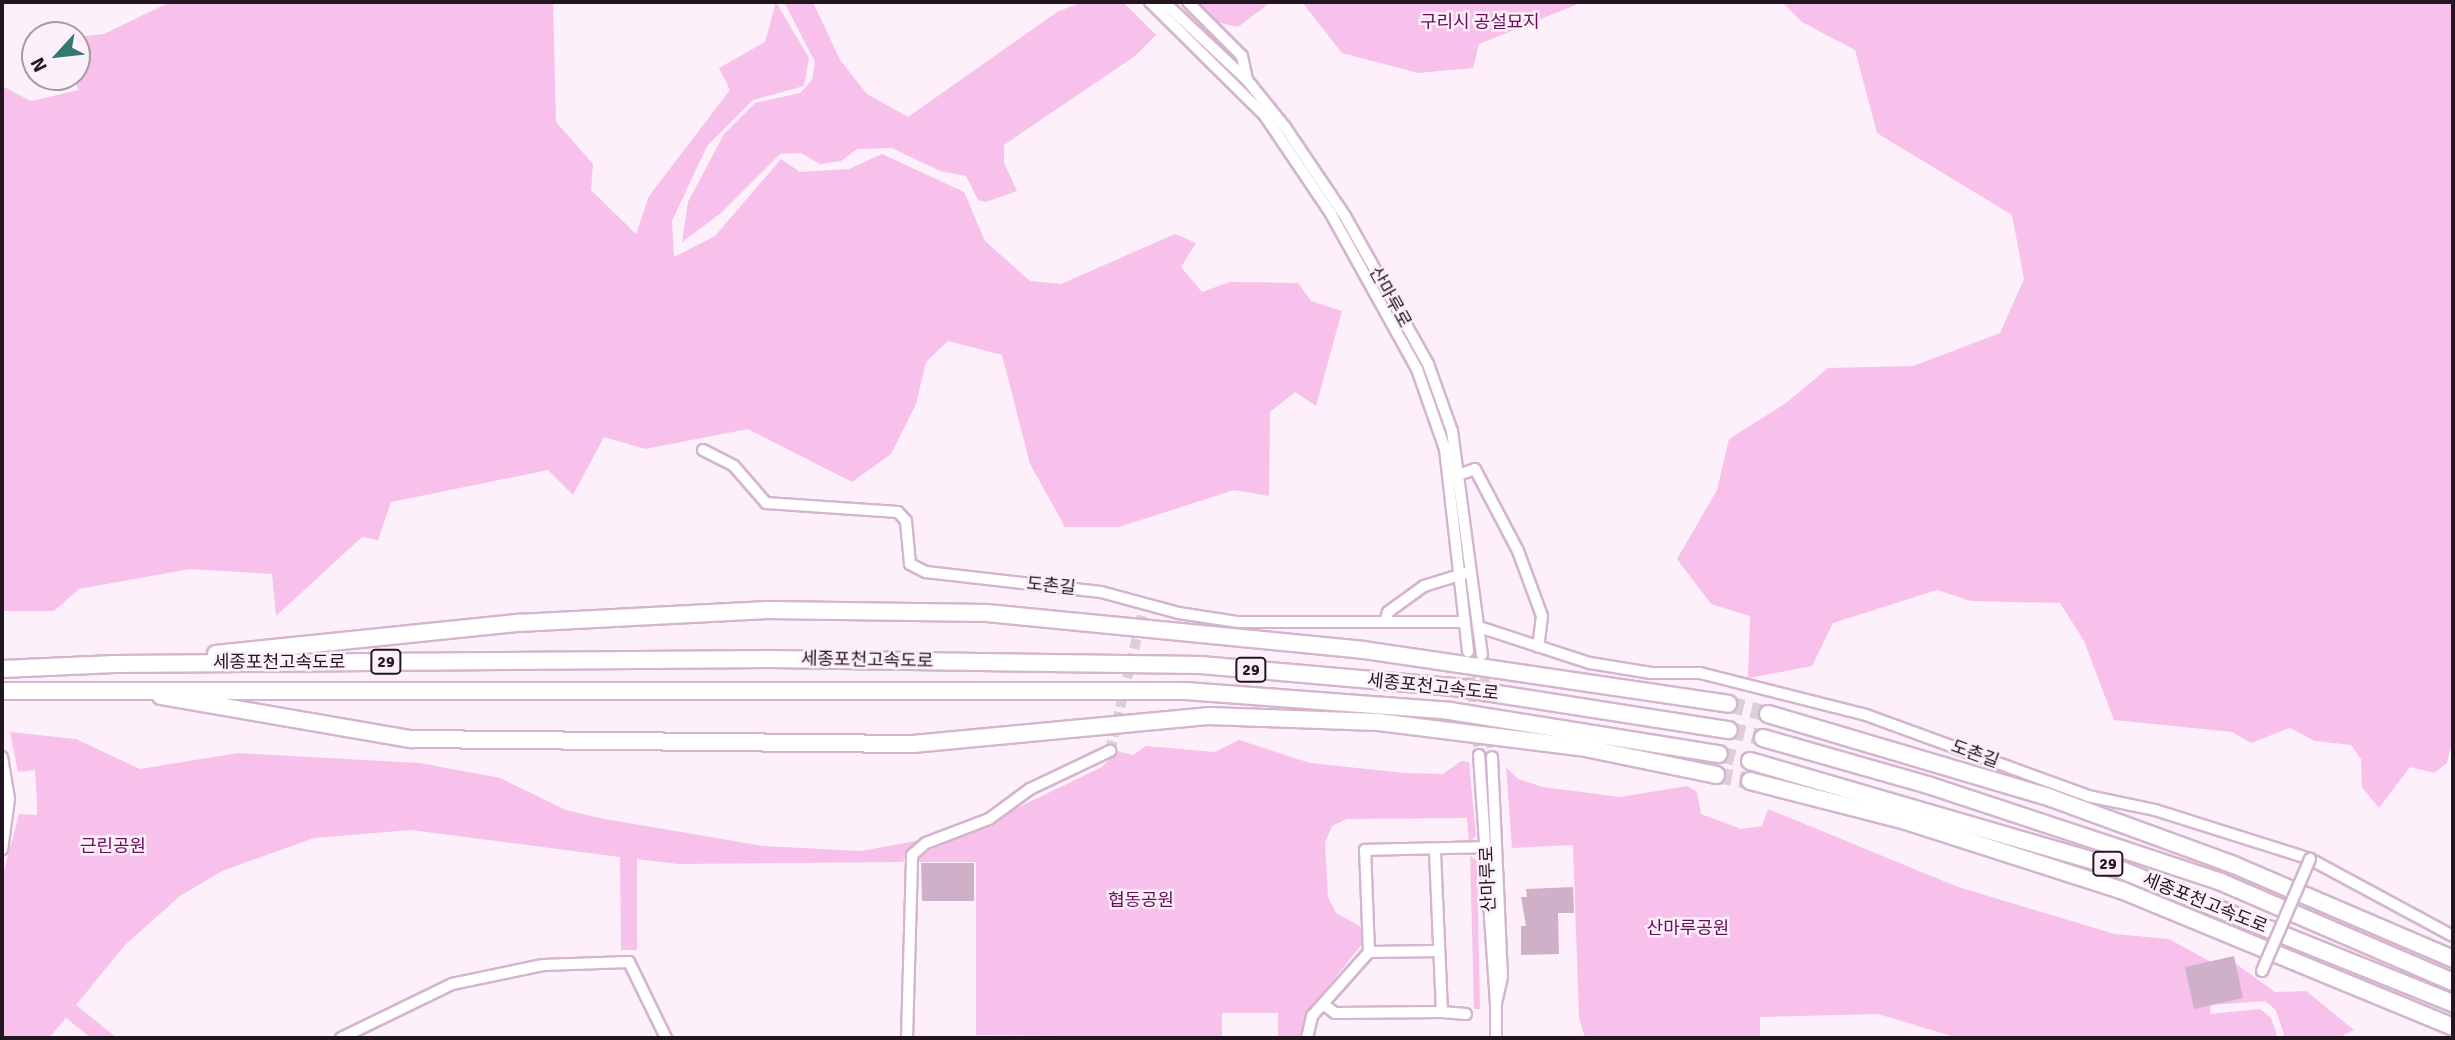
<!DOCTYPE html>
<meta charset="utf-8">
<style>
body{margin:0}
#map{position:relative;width:2455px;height:1040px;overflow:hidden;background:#fdf0fa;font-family:Signika,"Noto Sans KR",sans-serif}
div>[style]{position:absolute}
.green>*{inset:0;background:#f7c1eb}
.building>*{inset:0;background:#cfb0c8}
.minor-tunnel>*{height:10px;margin-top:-5px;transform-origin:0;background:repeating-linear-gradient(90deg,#dccfd9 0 10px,transparent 0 15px)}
.highway-tunnel>*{height:16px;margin-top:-8px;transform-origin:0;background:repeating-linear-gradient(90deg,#dccfd9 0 16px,transparent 0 24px)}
.roads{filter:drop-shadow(2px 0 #d4b5cd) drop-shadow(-2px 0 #d4b5cd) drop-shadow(0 2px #d4b5cd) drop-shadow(0 -2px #d4b5cd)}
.minor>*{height:10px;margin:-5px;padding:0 5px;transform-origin:5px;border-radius:5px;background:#fff}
.highway>*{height:16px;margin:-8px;padding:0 8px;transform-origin:8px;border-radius:8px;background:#fff}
.bridges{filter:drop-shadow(2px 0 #d4b5cd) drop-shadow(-2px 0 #d4b5cd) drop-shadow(0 2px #d4b5cd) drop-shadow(0 -2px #d4b5cd)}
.minor-bridge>*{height:10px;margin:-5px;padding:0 5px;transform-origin:5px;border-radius:5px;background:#fff}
span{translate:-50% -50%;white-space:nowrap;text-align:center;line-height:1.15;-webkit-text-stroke:5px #fdf0fa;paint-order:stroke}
.shield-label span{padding:2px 5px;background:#fdf0fa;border:2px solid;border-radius:5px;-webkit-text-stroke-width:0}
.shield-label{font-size:16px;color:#221720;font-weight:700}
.park-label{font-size:18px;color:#690a5d}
.street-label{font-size:18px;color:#221720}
.frame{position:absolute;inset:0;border:4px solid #221720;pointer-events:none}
.north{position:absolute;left:21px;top:21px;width:70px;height:70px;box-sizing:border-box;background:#fdf0fa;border:2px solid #a599a3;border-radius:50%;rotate:243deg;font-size:19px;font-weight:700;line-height:28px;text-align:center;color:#221720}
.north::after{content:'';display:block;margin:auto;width:24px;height:32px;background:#337971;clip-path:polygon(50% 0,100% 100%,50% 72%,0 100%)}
</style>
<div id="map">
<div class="green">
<div style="clip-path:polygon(170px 2px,553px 2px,556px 122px,593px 164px,591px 190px,636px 234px,649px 196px,730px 90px,719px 68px,765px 42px,776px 2px,809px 58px,804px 86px,753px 100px,707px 146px,672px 221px,674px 257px,715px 236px,781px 159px,800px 172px,849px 169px,882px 154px,964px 192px,985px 241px,1030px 281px,1061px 284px,1175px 234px,1196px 243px,1181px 267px,1202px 292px,1230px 282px,1298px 283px,1311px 301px,1342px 311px,1316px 406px,1295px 392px,1270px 412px,1269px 496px,1234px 490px,1119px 527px,1065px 527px,1030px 464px,1002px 355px,948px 341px,926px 362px,916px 404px,891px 454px,852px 482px,748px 429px,645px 449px,604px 437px,573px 495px,548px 470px,391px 502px,378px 540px,362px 537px,276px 616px,272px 574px,190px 569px,79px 589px,54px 611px,2px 611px,2px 86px,31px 101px,79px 90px,72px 77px,77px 77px,77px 37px,104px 34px)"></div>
<div style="clip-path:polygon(784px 2px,813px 2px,840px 60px,867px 94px,908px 117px,1057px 12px,1082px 2px,1123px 2px,1156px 35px,1135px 56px,1004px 145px,1004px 163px,1017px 191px,986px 202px,978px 200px,966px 176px,940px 171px,892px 148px,857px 149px,841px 161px,820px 164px,801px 153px,780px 154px,721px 213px,682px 242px,688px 202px,724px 134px,755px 103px,800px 93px,812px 80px,815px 62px)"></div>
<div style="clip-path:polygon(1195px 2px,1271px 2px,1238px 27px,1213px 21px)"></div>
<div style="clip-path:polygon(1302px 2px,1583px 2px,1479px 44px,1473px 68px,1418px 73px,1342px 53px)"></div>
<div style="clip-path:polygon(1782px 2px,2453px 2px,2453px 737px,2447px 763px,2434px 773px,2410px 767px,2379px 808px,2362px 787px,2361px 759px,2351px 745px,2315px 741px,2290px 728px,2251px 743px,2232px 732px,2114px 720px,2084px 641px,2060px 603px,1971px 601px,1937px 590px,1833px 623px,1812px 666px,1748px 678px,1750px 616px,1711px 604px,1677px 559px,1717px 490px,1729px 439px,1786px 403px,1828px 368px,1913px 366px,2000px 333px,2024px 279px,2012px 215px,1877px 133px,1855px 50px,1802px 22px)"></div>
<div style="clip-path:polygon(10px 732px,76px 739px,140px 769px,238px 753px,420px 763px,500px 778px,566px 810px,599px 818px,763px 846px,861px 851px,926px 839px,910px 847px,903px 862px,678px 864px,637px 859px,637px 950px,621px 950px,620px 857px,411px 830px,314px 838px,222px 871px,180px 896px,125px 945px,76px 1005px,117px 1038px,91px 1038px,66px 1018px,49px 1038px,2px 1038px,2px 878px,19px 814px,37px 815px,37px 804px,35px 770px,18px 772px)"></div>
<div style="clip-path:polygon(1239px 740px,1310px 763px,1405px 773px,1443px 774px,1461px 761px,1469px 762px,1476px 836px,1469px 843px,1467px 818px,1347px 819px,1332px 826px,1325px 843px,1328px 897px,1336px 913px,1361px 927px,1362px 944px,1306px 1014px,1300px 1038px,1278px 1038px,1278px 1013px,1222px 1013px,1222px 1038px,976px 1035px,976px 862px,917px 862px,920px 855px,1102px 767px,1117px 751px,1133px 755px,1146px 746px,1215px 752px)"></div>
<div style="clip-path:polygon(1506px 767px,1518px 779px,1543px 787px,1620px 797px,1687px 786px,1697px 792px,1701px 814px,1741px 829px,1762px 826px,1768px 809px,1958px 887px,2115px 934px,2169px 939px,2211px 962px,2229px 959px,2275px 992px,2306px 991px,2354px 1030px,2338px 1038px,2285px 1038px,2276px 1010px,2265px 1001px,2211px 1005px,2210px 1014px,2260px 1009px,2271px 1018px,2278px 1038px,1958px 1038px,1878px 1014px,1760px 1017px,1760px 1038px,1585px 1038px,1579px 1018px,1573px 845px,1512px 848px)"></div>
<div style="clip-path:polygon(1470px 856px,1477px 861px,1480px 1009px,1474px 1009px)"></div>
</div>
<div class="building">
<div style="clip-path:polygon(921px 863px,974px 863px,974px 901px,922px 901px)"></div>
<div style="clip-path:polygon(1573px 887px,1574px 913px,1558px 913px,1559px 954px,1521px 955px,1521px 926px,1526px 926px,1521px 897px,1527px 897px,1526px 889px)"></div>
<div style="clip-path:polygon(2234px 956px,2243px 998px,2194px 1009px,2185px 967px)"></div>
</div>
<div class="minor-tunnel">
<div style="left:1469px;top:662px;width:94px;rotate:83.9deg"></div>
<div style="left:1483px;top:663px;width:94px;rotate:84.5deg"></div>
<div style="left:1110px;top:751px;width:139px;rotate:-76.7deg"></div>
</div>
<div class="highway-tunnel">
<div style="left:1728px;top:704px;width:41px;rotate:14deg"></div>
<div style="left:1729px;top:730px;width:35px;rotate:13deg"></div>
<div style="left:1719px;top:754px;width:32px;rotate:13deg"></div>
<div style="left:1716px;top:775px;width:35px;rotate:10deg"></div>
</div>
<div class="roads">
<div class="minor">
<div style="left:1150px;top:2px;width:162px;rotate:44.7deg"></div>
<div style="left:1265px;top:116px;width:118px;rotate:56deg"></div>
<div style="left:1331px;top:214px;width:177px;rotate:61deg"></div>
<div style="left:1417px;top:369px;width:85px;rotate:70.7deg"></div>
<div style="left:1445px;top:449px;width:204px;rotate:83.5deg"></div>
<div style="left:1164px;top:2px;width:114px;rotate:43.2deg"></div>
<div style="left:1247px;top:80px;width:60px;rotate:51deg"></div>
<div style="left:1285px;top:127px;width:107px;rotate:56deg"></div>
<div style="left:1345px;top:216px;width:170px;rotate:60.7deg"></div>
<div style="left:1428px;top:364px;width:71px;rotate:70.3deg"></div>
<div style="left:1452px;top:431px;width:226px;rotate:82.4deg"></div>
<div style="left:1188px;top:2px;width:76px;rotate:45deg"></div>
<div style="left:1242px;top:56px;width:25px;rotate:78deg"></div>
<div style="left:703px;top:450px;width:35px;rotate:27deg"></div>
<div style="left:734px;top:466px;width:49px;rotate:49.1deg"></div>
<div style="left:766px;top:503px;width:132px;rotate:3.9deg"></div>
<div style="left:898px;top:512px;width:12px;rotate:48deg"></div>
<div style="left:906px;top:521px;width:43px;rotate:84.7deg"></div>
<div style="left:910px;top:564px;width:18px;rotate:27deg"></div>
<div style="left:926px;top:572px;width:176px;rotate:6.5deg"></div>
<div style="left:1101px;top:592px;width:81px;rotate:15.1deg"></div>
<div style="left:1179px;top:613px;width:60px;rotate:8.7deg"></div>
<div style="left:1238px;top:622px;width:226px"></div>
<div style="left:1452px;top:477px;width:24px;rotate:-19deg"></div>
<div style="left:1475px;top:469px;width:93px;rotate:62.3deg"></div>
<div style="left:1518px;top:551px;width:69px;rotate:69.7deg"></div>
<div style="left:1542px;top:616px;width:31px;rotate:97deg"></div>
<div style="left:1385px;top:622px;width:10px;rotate:-73deg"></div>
<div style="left:1388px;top:612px;width:44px;rotate:-35.8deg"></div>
<div style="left:1424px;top:586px;width:44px;rotate:-17.2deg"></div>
<div style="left:1479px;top:627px;width:117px;rotate:18deg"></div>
<div style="left:1590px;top:663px;width:62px;rotate:9.3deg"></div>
<div style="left:1651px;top:673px;width:49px"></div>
<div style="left:1700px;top:673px;width:171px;rotate:14.2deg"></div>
<div style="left:1866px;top:715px;width:236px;rotate:20deg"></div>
<div style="left:2088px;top:796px;width:68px;rotate:11.8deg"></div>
<div style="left:2155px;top:810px;width:163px;rotate:17.5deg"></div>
<div style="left:2310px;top:859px;width:162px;rotate:28.3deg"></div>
<div style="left:1479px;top:755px;width:249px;rotate:86.1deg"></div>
<div style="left:1496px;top:1003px;width:27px;rotate:-77deg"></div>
<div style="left:1502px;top:977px;width:220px;rotate:-92.6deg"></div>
<div style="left:2px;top:757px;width:43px;rotate:80.5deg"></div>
<div style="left:9px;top:799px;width:51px;rotate:97.8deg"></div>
<div style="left:1369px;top:952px;width:70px;rotate:-0.8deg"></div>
<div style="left:1496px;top:1003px;width:35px;rotate:90deg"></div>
<div style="left:1323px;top:1004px;width:15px;rotate:37deg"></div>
<div style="left:1335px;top:1013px;width:107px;rotate:-0.5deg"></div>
<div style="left:1442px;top:1012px;width:163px;rotate:-92.5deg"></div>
<div style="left:1442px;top:1012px;width:24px;rotate:5deg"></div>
<div style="left:341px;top:1038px;width:123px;rotate:-25.9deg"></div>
<div style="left:452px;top:984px;width:93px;rotate:-11.8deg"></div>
<div style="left:543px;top:965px;width:86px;rotate:-2deg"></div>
<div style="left:629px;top:962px;width:85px;rotate:64deg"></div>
<div style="left:907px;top:1038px;width:183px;rotate:-88.4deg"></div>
<div style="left:912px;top:855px;width:18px;rotate:-41deg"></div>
<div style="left:926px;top:843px;width:67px;rotate:-20.9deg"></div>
<div style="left:989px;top:819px;width:51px;rotate:-36.2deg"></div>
<div style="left:1030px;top:789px;width:89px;rotate:-25.4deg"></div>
<div style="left:1307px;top:1038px;width:23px;rotate:-77deg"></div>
<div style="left:1312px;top:1016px;width:86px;rotate:-48.3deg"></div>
<div style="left:1369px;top:952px;width:102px;rotate:-92.2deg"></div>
<div style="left:1365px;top:850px;width:122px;rotate:-1.4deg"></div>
</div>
<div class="highway">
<div style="left:216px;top:654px;width:304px;rotate:-5.9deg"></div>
<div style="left:518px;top:623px;width:250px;rotate:-3deg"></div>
<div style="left:768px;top:610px;width:219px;rotate:0.8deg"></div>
<div style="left:987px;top:613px;width:379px;rotate:5.6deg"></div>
<div style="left:1364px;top:650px;width:368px;rotate:8.4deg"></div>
<div style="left:2px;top:669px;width:113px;rotate:-2.5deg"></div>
<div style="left:115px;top:664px;width:655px;rotate:-0.44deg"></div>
<div style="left:770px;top:659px;width:430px;rotate:0.8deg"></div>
<div style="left:1200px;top:665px;width:254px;rotate:5deg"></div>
<div style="left:1453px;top:687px;width:279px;rotate:8.9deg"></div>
<div style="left:2px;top:691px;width:1185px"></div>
<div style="left:1187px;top:691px;width:264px;rotate:4.3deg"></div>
<div style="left:1450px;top:711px;width:272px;rotate:9.1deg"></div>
<div style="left:161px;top:696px;width:254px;rotate:9.8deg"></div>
<div style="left:411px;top:739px;width:502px;rotate:0.57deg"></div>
<div style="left:913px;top:744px;width:296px;rotate:-5.4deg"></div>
<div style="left:1208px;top:716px;width:170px;rotate:2deg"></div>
<div style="left:1378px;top:722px;width:204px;rotate:7.1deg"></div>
<div style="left:1580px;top:747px;width:139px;rotate:11.6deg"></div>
<div style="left:1768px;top:714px;width:295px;rotate:16.5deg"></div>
<div style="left:2051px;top:798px;width:195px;rotate:20.1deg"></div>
<div style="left:2234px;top:865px;width:238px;rotate:23.2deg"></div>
<div style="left:1763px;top:738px;width:172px;rotate:15.9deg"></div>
<div style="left:1928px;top:785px;width:309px;rotate:18.3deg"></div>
<div style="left:2221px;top:882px;width:253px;rotate:23.3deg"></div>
<div style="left:1750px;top:761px;width:374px;rotate:16.2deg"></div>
<div style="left:2109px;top:865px;width:371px;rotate:21.9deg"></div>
<div style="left:1750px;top:781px;width:161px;rotate:14.4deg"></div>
<div style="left:1906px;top:821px;width:226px;rotate:17.8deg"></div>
<div style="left:2121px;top:890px;width:359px;rotate:22.4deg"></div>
</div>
</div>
<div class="bridges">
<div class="minor-bridge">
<div style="left:2262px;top:971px;width:122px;rotate:-66.8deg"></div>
</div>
</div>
<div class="shield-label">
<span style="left:386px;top:662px">29</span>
<span style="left:1251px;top:670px">29</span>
<span style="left:2108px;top:864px">29</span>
</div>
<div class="park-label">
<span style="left:1480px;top:22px">구리시 공설묘지</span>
<span style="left:113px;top:846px">근린공원</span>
<span style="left:1141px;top:900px">협동공원</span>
<span style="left:1688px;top:928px">산마루공원</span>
</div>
<div class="street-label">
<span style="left:1390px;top:297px;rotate:61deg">산마루로</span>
<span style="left:1051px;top:586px;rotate:6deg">도촌길</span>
<span style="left:867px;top:660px;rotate:1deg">세종포천고속도로</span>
<span style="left:279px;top:662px">세종포천고속도로</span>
<span style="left:1433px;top:687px;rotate:6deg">세종포천고속도로</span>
<span style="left:1975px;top:754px;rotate:20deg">도촌길</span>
<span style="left:1488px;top:879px;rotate:-92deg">산마루로</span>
<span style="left:2205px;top:903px;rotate:22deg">세종포천고속도로</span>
</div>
<div class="frame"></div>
<div class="north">N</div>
</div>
